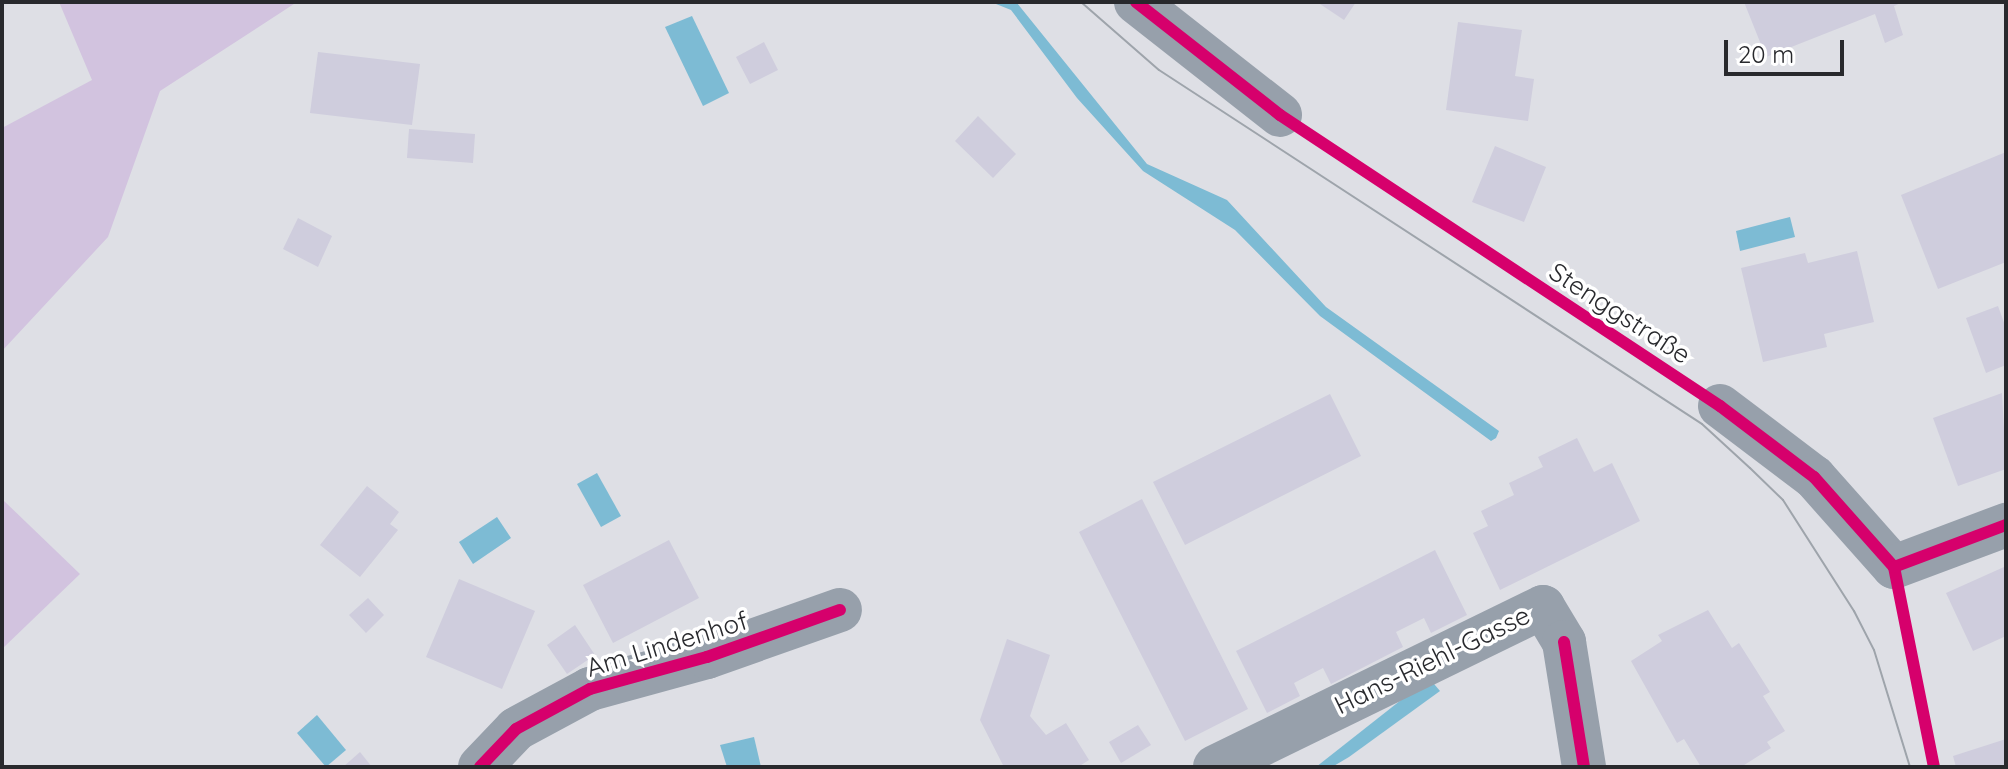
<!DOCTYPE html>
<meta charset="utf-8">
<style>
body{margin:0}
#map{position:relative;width:2008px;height:769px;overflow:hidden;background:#dedfe5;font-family:Quicksand,sans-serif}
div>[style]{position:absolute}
.green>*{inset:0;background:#d2c3df}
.water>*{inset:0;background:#7dbbd4}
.building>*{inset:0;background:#cfcddd}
.minor>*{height:44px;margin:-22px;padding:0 22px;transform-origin:22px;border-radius:22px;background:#97a0ab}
.tram>*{height:2px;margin:-1px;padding:0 1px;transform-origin:1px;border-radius:1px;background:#9ea4ab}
.cycleway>*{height:12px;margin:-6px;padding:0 6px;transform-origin:6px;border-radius:6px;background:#d6006c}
span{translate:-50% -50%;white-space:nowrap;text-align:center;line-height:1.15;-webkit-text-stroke:7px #fff;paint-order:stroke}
.street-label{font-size:26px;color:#28292d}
.frame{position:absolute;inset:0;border:4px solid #28292d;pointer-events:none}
.scale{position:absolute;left:1724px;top:40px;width:120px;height:36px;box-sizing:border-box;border:4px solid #28292d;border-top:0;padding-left:10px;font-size:24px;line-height:28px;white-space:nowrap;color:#28292d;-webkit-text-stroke:6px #fff;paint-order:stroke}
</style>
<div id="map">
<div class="green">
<div style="clip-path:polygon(59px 2px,297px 2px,160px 91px,108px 237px,2px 351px,2px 128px,92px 80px)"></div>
<div style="clip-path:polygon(2px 499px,80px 574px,2px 649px)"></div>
</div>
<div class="water">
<div style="clip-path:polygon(991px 2px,1017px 3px,1147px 164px,1227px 200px,1326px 307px,1499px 431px,1496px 438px,1491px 441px,1320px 316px,1235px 230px,1143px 171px,1077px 98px,1011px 10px)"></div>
<div style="clip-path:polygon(692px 16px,729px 93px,703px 106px,665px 27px)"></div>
<div style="clip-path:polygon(1790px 217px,1795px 237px,1740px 251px,1736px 231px)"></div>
<div style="clip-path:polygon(597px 473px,621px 516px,601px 527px,577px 484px)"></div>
<div style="clip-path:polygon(497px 517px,511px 538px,473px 564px,459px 542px)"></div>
<div style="clip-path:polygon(1429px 678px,1440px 691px,1349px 757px,1332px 767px,1316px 767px)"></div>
<div style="clip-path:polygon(317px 715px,346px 750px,326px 767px,297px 733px)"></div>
<div style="clip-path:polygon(754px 737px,761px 767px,727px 767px,720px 745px)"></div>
</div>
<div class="building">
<div style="clip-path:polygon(1317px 2px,1356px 2px,1344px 20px)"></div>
<div style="clip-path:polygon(1744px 2px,1903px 2px,1894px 6px,1903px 35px,1885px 43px,1875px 14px,1766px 57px)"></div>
<div style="clip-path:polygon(1458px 22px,1522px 30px,1515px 76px,1534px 79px,1528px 121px,1446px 110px)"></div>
<div style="clip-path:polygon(764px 42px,778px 70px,750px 84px,736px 57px)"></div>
<div style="clip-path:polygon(318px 52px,420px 64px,412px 125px,310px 113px)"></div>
<div style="clip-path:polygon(978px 116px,1016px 154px,993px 178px,955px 141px)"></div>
<div style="clip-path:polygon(409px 129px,475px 134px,473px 163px,407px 158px)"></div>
<div style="clip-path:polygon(1495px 146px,1546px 167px,1524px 222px,1472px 202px)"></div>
<div style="clip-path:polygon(2006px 152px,2006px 262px,1938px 289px,1901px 195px)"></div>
<div style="clip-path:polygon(298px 218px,332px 236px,318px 267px,283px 249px)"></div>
<div style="clip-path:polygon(1857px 251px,1874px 322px,1824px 334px,1827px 347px,1763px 362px,1741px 268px,1805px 253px,1808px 263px)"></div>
<div style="clip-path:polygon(1998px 306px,2006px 328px,2006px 365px,1986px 373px,1966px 318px)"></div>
<div style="clip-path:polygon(2002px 393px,2006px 469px,1958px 486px,1933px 418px)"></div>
<div style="clip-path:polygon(1330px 394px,1361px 456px,1185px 545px,1153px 482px)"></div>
<div style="clip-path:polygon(1577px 438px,1594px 472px,1612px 463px,1640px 521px,1500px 590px,1473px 533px,1488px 526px,1481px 511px,1514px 495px,1509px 483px,1543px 467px,1538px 457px)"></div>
<div style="clip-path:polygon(367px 486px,399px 512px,390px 524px,398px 530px,360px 577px,320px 545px)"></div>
<div style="clip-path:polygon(1142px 499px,1248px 709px,1185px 741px,1079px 532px)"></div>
<div style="clip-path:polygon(669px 540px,699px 598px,613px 643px,583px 585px)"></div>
<div style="clip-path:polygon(1435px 550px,1467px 615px,1431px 633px,1424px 618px,1396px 632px,1403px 647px,1331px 684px,1323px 668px,1294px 683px,1300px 696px,1267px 713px,1236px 651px)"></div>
<div style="clip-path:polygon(2004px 567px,2006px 636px,1973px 651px,1946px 593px)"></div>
<div style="clip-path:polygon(459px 579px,535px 611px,502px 689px,426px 657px)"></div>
<div style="clip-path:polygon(368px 598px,384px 615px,366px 633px,349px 615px)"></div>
<div style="clip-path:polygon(1708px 610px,1732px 648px,1739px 643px,1770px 692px,1763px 696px,1785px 731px,1767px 742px,1771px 748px,1741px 767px,1701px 767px,1684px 739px,1677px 743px,1631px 661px,1662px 641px,1658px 635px)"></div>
<div style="clip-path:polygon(575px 625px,595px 655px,567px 674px,547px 645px)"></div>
<div style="clip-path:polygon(1007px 639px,1050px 655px,1030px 716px,1046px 735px,1066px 723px,1089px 760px,1078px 767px,1004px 767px,980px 720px)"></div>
<div style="clip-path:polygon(1138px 725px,1151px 745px,1121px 763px,1109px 742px)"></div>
<div style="clip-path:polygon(2006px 739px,2006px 767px,1956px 767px,1953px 756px)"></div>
<div style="clip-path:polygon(360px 752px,372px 767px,343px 767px)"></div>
</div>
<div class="minor">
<div style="left:1136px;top:2px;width:183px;rotate:38.1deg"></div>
<div style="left:1720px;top:406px;width:118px;rotate:37.1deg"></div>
<div style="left:1814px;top:477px;width:120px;rotate:48.4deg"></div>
<div style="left:1894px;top:567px;width:120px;rotate:-20.6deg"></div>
<div style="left:480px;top:767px;width:52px;rotate:-46.5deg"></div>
<div style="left:516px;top:729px;width:84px;rotate:-28.4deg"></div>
<div style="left:590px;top:689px;width:121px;rotate:-15.3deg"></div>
<div style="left:707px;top:657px;width:141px;rotate:-19.5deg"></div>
<div style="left:1215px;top:767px;width:365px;rotate:-26deg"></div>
<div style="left:1543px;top:607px;width:41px;rotate:59deg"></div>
<div style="left:1564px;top:642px;width:127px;rotate:80.9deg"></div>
</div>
<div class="tram">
<div style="left:1081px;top:2px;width:103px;rotate:41.1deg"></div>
<div style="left:1159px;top:70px;width:648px;rotate:33.1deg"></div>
<div style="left:1702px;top:424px;width:65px;rotate:42.5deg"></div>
<div style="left:1750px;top:468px;width:46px;rotate:44.1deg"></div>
<div style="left:1783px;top:500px;width:132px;rotate:57.4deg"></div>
<div style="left:1854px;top:611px;width:44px;rotate:62.9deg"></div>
<div style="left:1874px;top:650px;width:122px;rotate:72.9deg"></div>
</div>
<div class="cycleway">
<div style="left:1136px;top:2px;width:183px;rotate:38.1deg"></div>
<div style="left:1280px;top:115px;width:528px;rotate:33.48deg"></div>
<div style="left:1720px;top:406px;width:118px;rotate:37.1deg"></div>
<div style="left:1814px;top:477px;width:120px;rotate:48.4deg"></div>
<div style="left:1894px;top:567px;width:204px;rotate:78.7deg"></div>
<div style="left:1894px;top:567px;width:120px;rotate:-20.6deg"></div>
<div style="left:1564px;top:642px;width:127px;rotate:80.9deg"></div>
<div style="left:480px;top:767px;width:52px;rotate:-46.5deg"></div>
<div style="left:516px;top:729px;width:84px;rotate:-28.4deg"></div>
<div style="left:590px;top:689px;width:121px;rotate:-15.3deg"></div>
<div style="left:707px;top:657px;width:141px;rotate:-19.5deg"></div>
</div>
<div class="street-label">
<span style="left:1620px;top:313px;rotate:33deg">Stenggstraße</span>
<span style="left:667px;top:644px;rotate:-17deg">Am Lindenhof</span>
<span style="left:1432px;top:660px;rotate:-26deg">Hans-Riehl-Gasse</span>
</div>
<div class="frame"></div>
<div class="scale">20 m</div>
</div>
